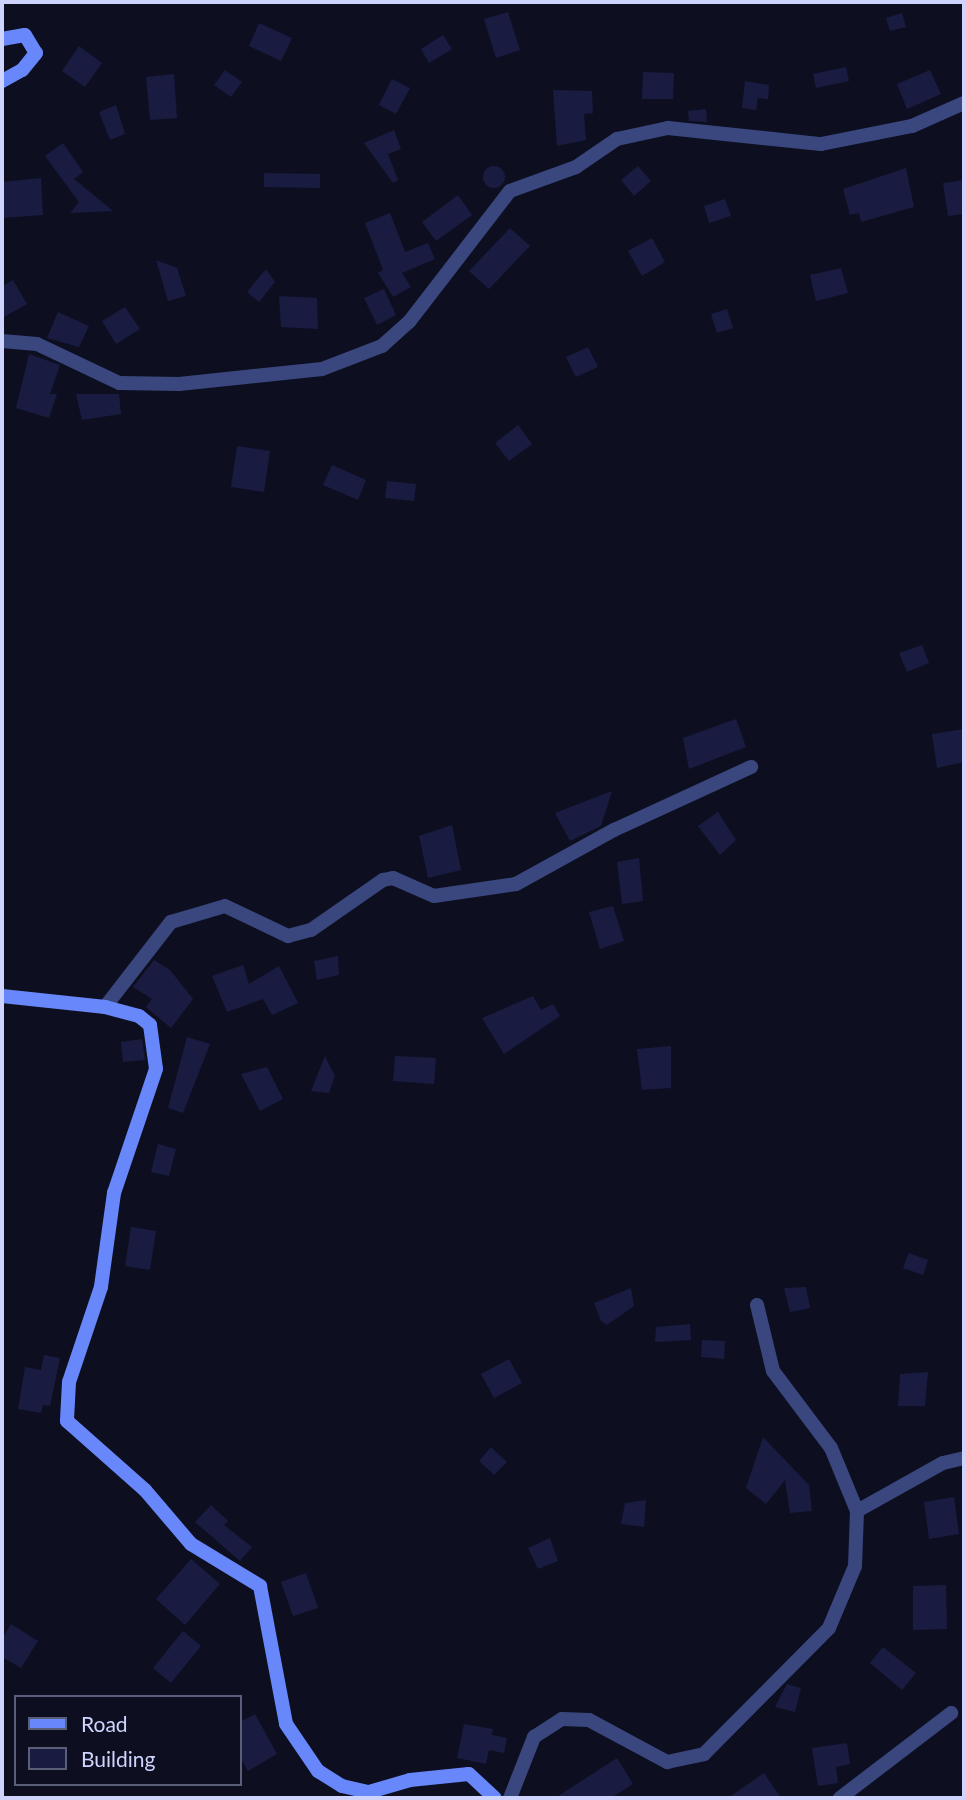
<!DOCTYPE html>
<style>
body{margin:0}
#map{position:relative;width:966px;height:1800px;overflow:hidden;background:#0d0f20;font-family:Lato,sans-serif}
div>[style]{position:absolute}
.building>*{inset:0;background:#1a1b40}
.round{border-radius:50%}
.street>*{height:14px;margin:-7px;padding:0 7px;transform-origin:7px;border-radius:7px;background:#3a477e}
.secondary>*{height:14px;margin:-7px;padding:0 7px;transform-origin:7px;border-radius:7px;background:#6887fb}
span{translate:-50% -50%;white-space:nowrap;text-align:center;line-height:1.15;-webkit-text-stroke:5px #0d0f20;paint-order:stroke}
.frame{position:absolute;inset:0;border:4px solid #ced4fe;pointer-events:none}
.legend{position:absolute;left:14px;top:1695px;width:228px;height:91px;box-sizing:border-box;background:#0d0f20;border:2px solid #5a5e79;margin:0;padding:9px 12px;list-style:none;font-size:21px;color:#ced4fe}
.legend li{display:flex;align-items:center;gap:14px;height:35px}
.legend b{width:35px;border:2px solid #5a5e79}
</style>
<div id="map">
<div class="building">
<div style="clip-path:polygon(508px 12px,520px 50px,496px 58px,484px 19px)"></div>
<div style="clip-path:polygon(902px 13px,906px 27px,890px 31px,886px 18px)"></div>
<div style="clip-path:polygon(259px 23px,292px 38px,281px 61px,249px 46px)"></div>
<div style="clip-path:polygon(443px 35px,452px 49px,429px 63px,421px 49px)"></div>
<div style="clip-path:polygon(79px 46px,102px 63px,85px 87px,62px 71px)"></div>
<div style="clip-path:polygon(846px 67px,849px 81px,816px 88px,813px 74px)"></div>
<div style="clip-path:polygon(225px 70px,242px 82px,231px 97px,214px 85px)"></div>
<div style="clip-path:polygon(930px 70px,941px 94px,907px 109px,897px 84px)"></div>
<div style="clip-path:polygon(643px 72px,674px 73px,673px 99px,642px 99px)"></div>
<div style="clip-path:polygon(174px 74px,177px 118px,150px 120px,146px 77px)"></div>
<div style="clip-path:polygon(392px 79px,410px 88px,396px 114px,379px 105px)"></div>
<div style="clip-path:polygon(745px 81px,769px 85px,768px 99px,758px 98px,756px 110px,742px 108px)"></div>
<div style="clip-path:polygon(553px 90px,592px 91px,593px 113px,584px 114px,586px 140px,557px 146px)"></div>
<div style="clip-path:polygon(116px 105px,125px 134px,110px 140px,99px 112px)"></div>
<div style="clip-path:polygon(706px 109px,707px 122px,689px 121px,688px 111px)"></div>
<div style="clip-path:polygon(394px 130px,401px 149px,388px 154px,398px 180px,393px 183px,364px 143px)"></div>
<div style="clip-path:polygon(63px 143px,83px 172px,74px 179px,113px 211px,70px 213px,79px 202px,45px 156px)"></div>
<div class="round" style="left:483px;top:166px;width:22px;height:22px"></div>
<div style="clip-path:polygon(638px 166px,651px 181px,634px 196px,621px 180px)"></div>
<div style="clip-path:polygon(906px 168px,914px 207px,861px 222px,859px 213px,850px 215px,843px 189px)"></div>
<div style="clip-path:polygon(264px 173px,320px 174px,320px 188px,264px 187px)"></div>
<div style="clip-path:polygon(41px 178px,43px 215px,2px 218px,2px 182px)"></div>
<div style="clip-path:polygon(964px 180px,964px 214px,948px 216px,943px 183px)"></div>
<div style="clip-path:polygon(458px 195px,472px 215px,436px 241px,422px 222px)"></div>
<div style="clip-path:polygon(725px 199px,731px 216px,709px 223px,704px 206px)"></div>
<div style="clip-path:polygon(390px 213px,405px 252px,428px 243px,435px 259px,402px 273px,411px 287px,393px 297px,378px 273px,383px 270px,365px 223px)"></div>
<div style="clip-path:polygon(510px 228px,530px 246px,489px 289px,469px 271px)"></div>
<div style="clip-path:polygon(652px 238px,665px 262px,642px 276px,628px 251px)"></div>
<div style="clip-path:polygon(156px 260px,177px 268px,186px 296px,168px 301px)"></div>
<div style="clip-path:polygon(841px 268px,848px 293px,816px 301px,810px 275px)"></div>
<div style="clip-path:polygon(266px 269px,275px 282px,259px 302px,247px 292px)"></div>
<div style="clip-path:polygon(13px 280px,27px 304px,2px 318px,2px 286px)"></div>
<div style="clip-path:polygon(384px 289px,396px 315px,377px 325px,364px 298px)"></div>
<div style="clip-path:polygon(279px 296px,317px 298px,318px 329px,281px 327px)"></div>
<div style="clip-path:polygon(125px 307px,140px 329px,116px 344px,102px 321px)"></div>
<div style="clip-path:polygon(727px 309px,733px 328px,717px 333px,711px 314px)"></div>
<div style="clip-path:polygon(58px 312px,89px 326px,79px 347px,47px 338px)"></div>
<div style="clip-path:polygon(588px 347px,598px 367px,576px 377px,566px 357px)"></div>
<div style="clip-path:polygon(29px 354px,60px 365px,50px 394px,57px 394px,49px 418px,16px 408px)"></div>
<div style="clip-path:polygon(76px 394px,119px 394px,121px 414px,82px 420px)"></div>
<div style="clip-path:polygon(518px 425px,532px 444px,509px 461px,495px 443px)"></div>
<div style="clip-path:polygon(237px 446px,270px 451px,264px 492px,231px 487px)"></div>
<div style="clip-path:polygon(332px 465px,366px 480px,358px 500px,323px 485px)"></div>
<div style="clip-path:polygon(387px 481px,416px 484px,414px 501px,385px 498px)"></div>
<div style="clip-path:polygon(922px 645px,929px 663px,907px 672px,899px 653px)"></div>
<div style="clip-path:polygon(736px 719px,746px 747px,689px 769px,683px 738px)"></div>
<div style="clip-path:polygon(964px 729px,964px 762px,937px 768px,932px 734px)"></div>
<div style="clip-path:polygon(612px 791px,601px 826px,570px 841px,555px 813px)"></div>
<div style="clip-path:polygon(718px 812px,736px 840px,720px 855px,698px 826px)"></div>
<div style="clip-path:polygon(452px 825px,461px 870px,428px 878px,419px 836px)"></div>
<div style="clip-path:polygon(639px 858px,643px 901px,622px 904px,617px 862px)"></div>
<div style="clip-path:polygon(613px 906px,624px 941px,600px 949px,589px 912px)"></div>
<div style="clip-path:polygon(338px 956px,339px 975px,317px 980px,314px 961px)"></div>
<div style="clip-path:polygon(154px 960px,170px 970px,193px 999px,171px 1028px,146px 1007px,152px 999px,133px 987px)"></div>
<div style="clip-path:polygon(243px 965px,249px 984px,279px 966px,298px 1003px,272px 1015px,263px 999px,227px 1012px,212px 976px)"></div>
<div style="clip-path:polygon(533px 996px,541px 1010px,553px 1004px,560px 1016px,504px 1054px,482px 1018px)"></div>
<div style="clip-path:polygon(187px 1037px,210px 1044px,183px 1113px,168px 1108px)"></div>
<div style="clip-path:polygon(142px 1039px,145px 1060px,123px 1062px,121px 1042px)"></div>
<div style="clip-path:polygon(671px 1046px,671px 1088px,642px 1090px,637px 1049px)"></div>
<div style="clip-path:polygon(325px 1056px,335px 1076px,329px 1093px,311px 1091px)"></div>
<div style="clip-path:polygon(395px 1056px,436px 1058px,434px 1084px,393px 1081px)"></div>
<div style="clip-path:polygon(267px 1067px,283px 1099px,260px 1111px,241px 1074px)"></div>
<div style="clip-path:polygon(158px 1144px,176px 1149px,169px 1176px,151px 1172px)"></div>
<div style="clip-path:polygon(131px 1227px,156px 1231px,150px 1270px,125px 1266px)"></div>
<div style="clip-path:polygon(909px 1253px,928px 1260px,923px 1275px,903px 1268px)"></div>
<div style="clip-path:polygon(806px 1287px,810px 1308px,790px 1312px,784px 1288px)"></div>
<div style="clip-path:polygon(631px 1288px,634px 1306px,607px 1325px,601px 1321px,594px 1303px)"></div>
<div style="clip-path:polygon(690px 1324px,691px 1340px,655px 1342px,656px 1327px)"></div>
<div style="clip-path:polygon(702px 1340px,725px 1341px,724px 1359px,701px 1357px)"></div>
<div style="clip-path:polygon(44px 1355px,60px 1358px,50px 1406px,43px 1405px,41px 1413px,18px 1409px,25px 1367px,41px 1370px)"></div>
<div style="clip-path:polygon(509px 1359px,522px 1383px,494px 1398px,481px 1374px)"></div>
<div style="clip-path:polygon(928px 1372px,925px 1406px,898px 1406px,900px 1374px)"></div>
<div style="clip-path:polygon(763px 1437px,809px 1485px,812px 1511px,790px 1513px,785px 1480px,766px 1504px,746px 1488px)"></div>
<div style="clip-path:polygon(491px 1447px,507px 1462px,494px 1475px,479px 1461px)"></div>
<div style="clip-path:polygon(954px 1497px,959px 1534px,929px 1539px,924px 1502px)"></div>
<div style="clip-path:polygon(646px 1500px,644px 1527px,621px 1524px,625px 1503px)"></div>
<div style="clip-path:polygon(211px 1505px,228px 1521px,224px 1525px,252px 1547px,240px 1561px,195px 1522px)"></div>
<div style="clip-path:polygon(550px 1538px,558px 1561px,538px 1569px,528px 1548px)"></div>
<div style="clip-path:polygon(191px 1559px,220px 1584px,185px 1625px,156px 1599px)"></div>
<div style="clip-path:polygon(306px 1573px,318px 1608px,293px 1616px,281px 1582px)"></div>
<div style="clip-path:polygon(946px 1585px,947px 1629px,913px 1630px,913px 1586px)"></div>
<div style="clip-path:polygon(11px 1624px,38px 1641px,21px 1668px,2px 1657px,2px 1639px)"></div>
<div style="clip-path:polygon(183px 1631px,201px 1646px,171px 1683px,153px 1668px)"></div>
<div style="clip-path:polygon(883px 1647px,916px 1673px,902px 1690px,870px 1663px)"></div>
<div style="clip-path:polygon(787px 1684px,801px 1688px,795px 1712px,775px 1707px)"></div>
<div style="clip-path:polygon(255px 1714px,277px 1754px,248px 1771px,240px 1757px,240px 1722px)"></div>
<div style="clip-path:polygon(464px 1724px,493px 1729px,492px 1735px,507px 1738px,504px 1753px,489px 1750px,486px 1764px,457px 1758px)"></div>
<div style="clip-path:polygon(847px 1743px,850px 1764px,836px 1767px,838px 1783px,818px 1786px,812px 1748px)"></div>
<div style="clip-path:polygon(617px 1758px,633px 1784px,611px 1798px,555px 1798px)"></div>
<div style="clip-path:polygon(764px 1773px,781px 1798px,728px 1798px)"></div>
</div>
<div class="street">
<div style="left:2px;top:341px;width:35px;rotate:5deg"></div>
<div style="left:37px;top:344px;width:91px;rotate:25.4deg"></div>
<div style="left:119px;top:383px;width:60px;rotate:1deg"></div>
<div style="left:179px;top:384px;width:144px;rotate:-6deg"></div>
<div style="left:322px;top:369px;width:64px;rotate:-21deg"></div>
<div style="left:382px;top:346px;width:36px;rotate:-42deg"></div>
<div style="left:409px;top:322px;width:165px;rotate:-52.4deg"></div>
<div style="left:510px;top:191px;width:70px;rotate:-20deg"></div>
<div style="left:576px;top:167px;width:50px;rotate:-34.3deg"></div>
<div style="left:617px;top:139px;width:52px;rotate:-12.2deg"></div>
<div style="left:668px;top:128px;width:154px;rotate:6deg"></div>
<div style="left:821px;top:144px;width:93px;rotate:-11.2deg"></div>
<div style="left:912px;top:126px;width:57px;rotate:-23.9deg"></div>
<div style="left:105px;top:1007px;width:108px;rotate:-52.2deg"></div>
<div style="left:171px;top:922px;width:56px;rotate:-16.5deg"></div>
<div style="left:225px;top:906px;width:70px;rotate:25.5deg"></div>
<div style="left:288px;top:936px;width:24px;rotate:-15deg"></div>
<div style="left:311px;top:930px;width:88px;rotate:-34.8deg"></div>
<div style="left:383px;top:880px;width:10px;rotate:-11deg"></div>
<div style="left:393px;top:878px;width:45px;rotate:23.7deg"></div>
<div style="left:434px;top:896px;width:83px;rotate:-8.3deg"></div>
<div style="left:516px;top:884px;width:112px;rotate:-28.9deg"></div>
<div style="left:614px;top:830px;width:151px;rotate:-24.7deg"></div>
<div style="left:857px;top:1511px;width:98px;rotate:-29.2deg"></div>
<div style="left:943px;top:1463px;width:22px;rotate:-13deg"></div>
<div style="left:510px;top:1798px;width:66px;rotate:-68.5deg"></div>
<div style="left:534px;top:1737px;width:33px;rotate:-33deg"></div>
<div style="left:562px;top:1719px;width:27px;rotate:2deg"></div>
<div style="left:589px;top:1720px;width:89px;rotate:28.3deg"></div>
<div style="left:667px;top:1762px;width:38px;rotate:-12deg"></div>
<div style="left:704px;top:1754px;width:177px;rotate:-45.2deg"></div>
<div style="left:829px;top:1628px;width:67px;rotate:-67.2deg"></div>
<div style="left:855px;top:1566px;width:55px;rotate:-87.9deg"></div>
<div style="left:857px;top:1511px;width:68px;rotate:-112.4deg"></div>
<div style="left:831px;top:1448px;width:96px;rotate:-127deg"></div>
<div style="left:773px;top:1371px;width:68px;rotate:-103.6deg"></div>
<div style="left:840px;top:1798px;width:140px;rotate:-37.4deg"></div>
</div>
<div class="secondary">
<div style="left:2px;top:39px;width:23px;rotate:-10deg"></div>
<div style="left:25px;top:35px;width:21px;rotate:59deg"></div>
<div style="left:36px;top:53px;width:22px;rotate:129deg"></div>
<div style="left:22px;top:70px;width:23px;rotate:151deg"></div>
<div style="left:2px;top:996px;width:104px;rotate:6.1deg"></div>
<div style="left:105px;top:1007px;width:35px;rotate:15deg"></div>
<div style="left:139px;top:1016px;width:14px;rotate:39deg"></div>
<div style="left:150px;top:1025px;width:44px;rotate:82.2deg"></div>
<div style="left:156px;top:1069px;width:131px;rotate:108.7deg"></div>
<div style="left:114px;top:1193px;width:95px;rotate:97.9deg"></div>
<div style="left:101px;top:1287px;width:100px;rotate:108.6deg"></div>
<div style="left:69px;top:1382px;width:39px;rotate:93deg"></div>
<div style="left:67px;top:1421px;width:104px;rotate:41.5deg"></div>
<div style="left:145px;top:1490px;width:71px;rotate:49.6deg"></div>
<div style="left:191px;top:1544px;width:81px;rotate:31.3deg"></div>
<div style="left:260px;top:1586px;width:140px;rotate:79.3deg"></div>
<div style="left:286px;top:1724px;width:57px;rotate:55.8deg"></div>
<div style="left:318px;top:1771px;width:28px;rotate:32deg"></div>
<div style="left:342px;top:1786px;width:28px;rotate:13deg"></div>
<div style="left:369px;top:1792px;width:43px;rotate:-16.3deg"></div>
<div style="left:410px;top:1780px;width:59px;rotate:-5.8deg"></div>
<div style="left:469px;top:1774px;width:35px;rotate:43deg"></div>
</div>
<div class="frame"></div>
<ul class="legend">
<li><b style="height:9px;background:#6887fb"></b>Road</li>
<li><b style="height:19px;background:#1a1b40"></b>Building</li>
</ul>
</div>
